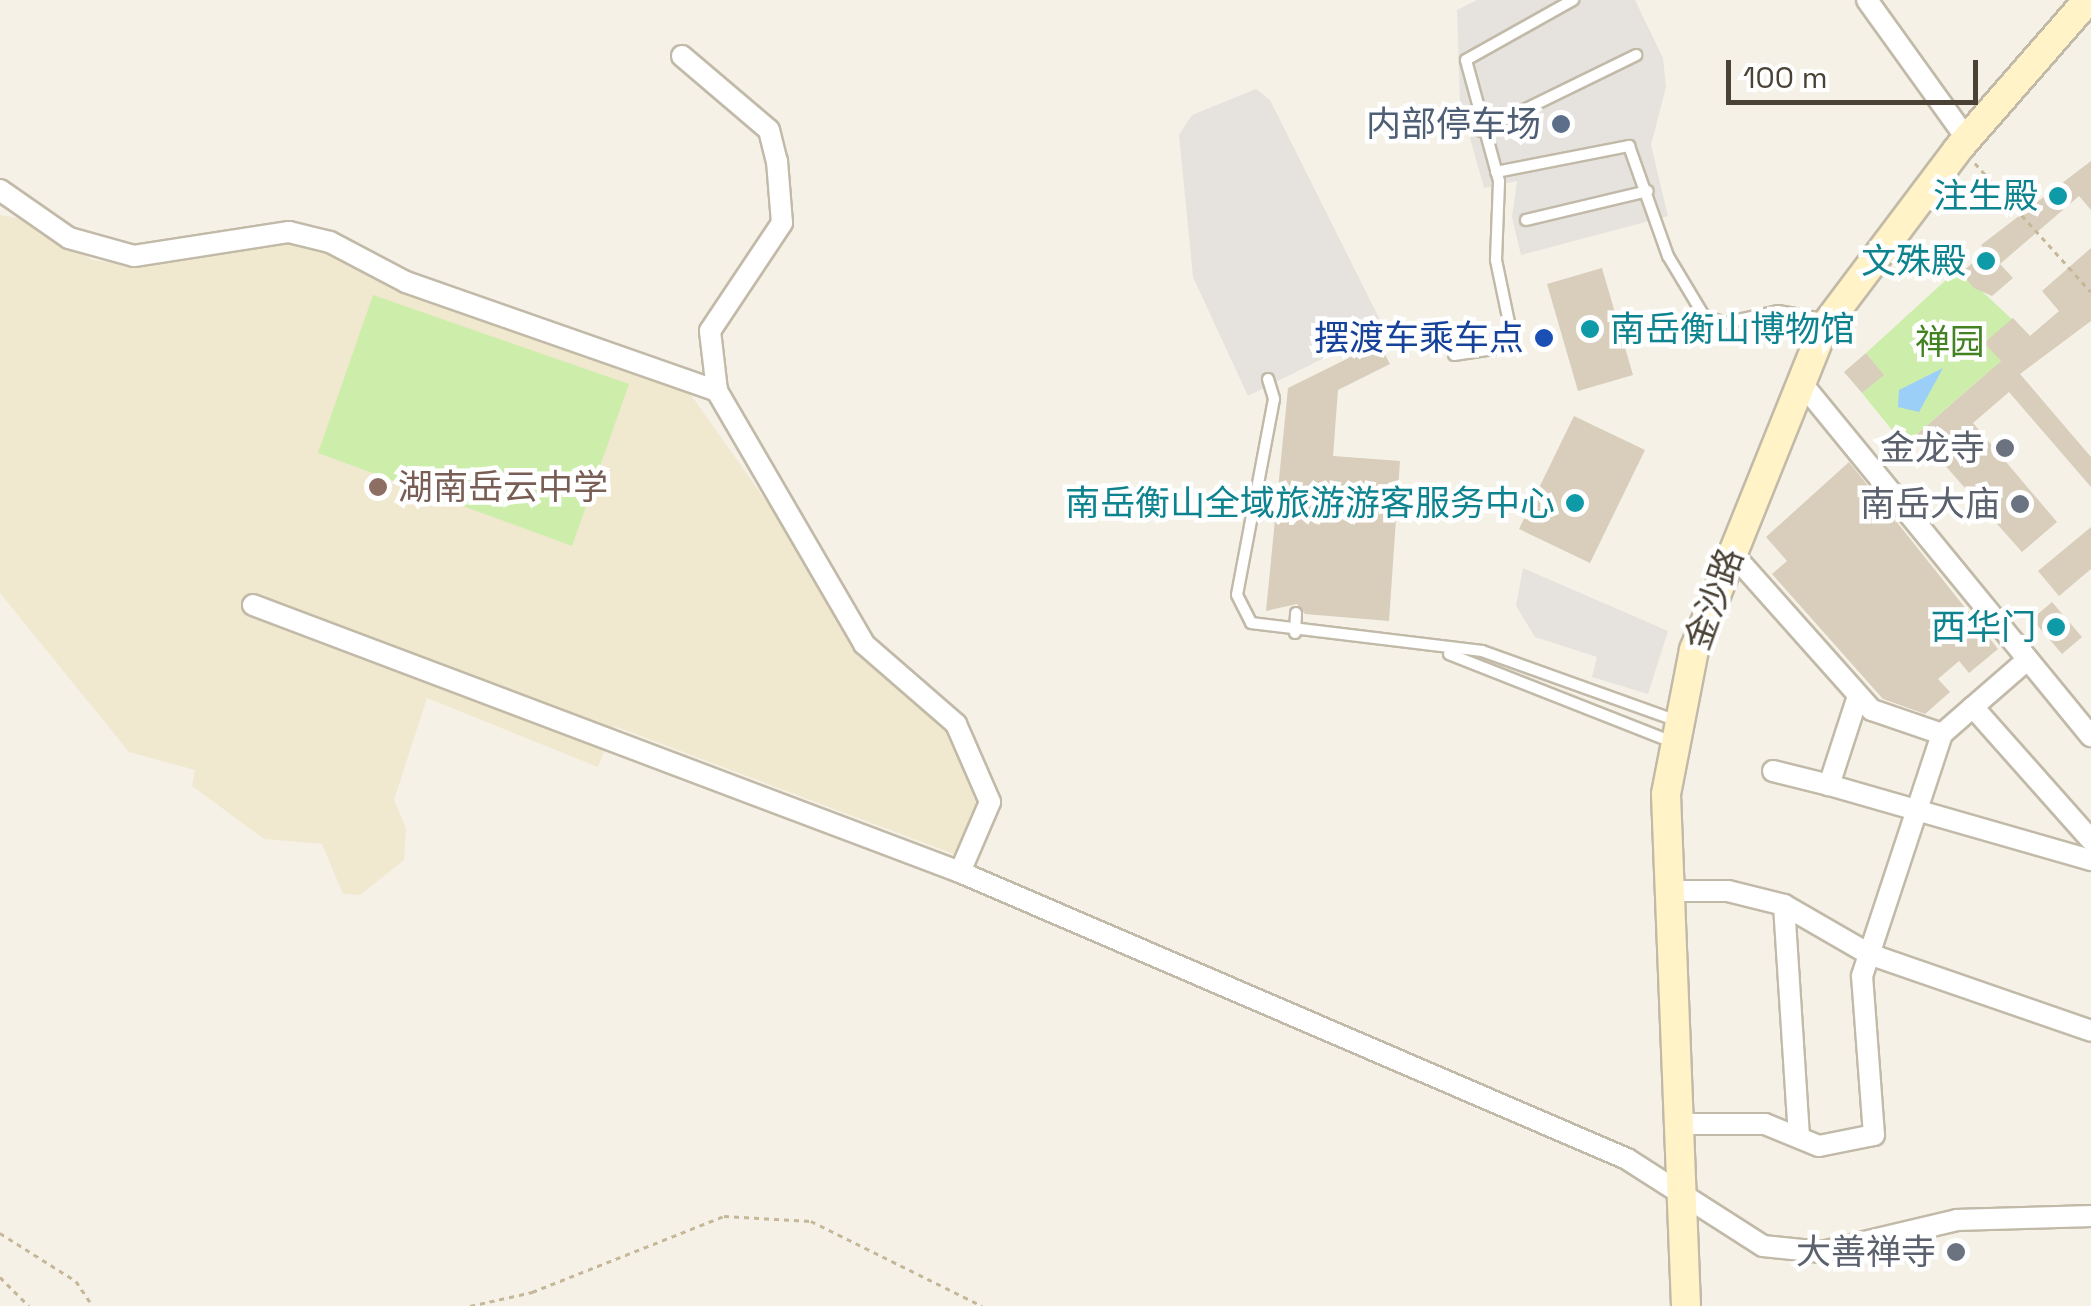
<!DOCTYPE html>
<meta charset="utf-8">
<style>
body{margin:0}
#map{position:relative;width:2091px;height:1306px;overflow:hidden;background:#f5f1e7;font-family:"Space Grotesk","Noto Sans SC",sans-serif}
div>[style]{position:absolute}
.education>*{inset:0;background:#f0e8cf}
.green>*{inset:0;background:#cdeeab}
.parking>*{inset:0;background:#e6e3df}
.water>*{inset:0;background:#9ccff8}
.building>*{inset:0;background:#d8cebb}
.path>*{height:2.5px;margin-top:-1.25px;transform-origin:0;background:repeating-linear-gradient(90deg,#c5b798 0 5px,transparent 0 10px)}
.roads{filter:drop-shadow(2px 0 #c2baa8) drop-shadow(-2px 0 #c2baa8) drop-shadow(0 2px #c2baa8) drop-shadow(0 -2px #c2baa8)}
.lane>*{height:10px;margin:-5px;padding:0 5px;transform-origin:5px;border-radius:5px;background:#fff}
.street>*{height:20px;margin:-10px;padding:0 10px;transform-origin:10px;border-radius:10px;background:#fff}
.secondary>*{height:28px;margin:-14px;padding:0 14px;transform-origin:14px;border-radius:14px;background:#fff3c7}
.dots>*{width:28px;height:28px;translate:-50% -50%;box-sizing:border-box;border:5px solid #fff;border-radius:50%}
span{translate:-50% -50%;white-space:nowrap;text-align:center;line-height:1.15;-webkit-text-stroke:9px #fff;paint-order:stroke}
.service-label{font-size:35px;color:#4e5e75}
.right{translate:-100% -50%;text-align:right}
.culture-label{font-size:35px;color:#0d838f}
.left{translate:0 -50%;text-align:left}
.transit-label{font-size:35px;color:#164399}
.park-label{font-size:35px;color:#428221}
.worship-label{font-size:35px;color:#5b616d}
.education-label{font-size:35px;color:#785e54}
.street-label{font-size:35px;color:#494235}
.scale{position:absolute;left:1726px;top:60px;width:252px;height:45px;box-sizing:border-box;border:5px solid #494235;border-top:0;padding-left:12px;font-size:30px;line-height:35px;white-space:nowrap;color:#494235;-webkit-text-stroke:8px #fff;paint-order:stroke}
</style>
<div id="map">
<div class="education">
<div style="clip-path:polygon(0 215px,29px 220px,92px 260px,138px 266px,289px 235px,681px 381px,844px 611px,853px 650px,946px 726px,979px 804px,959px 856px,614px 726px,598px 767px,427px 698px,394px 800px,406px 828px,404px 860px,360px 895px,343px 894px,322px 844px,264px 839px,192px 786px,195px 770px,129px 752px,0 593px)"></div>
</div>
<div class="green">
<div style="clip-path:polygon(1958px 269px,2030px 336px,1904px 445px,1862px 393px,1883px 375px,1866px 353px)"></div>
<div style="clip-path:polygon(373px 295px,629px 384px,572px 546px,318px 453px)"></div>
</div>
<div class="parking">
<div style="clip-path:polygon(1477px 0,1635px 0,1663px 58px,1666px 87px,1651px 145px,1668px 216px,1521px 255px,1512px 217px,1517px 181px,1484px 188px,1460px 103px,1457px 10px)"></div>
<div style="clip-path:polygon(1256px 89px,1270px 100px,1384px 328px,1248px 396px,1193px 277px,1179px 135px,1192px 115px)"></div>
<div style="clip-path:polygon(1523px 568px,1668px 631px,1648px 694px,1592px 677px,1597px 657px,1535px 637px,1516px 606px)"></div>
</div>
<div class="water">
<div style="clip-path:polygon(1943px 368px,1919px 412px,1898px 407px,1899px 390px)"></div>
</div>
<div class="building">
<div style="clip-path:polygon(2091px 161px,2091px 210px,2079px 196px,2000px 264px,2013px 278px,1992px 296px,1974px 288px,1961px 273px,1986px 251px,1981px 245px)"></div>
<div style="clip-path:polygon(2091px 248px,2091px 321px,2020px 374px,2091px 457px,2091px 487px,2009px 392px,1973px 423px,2057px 522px,2022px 552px,1917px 434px,2001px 361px,1984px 343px,2013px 318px,2030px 336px,2059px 311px,2042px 291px)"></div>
<div style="clip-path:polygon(1602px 268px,1633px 375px,1578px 391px,1547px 284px)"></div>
<div style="clip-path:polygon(1379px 343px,1390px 364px,1338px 390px,1333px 456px,1400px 461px,1389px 621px,1305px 614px,1297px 604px,1266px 611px,1288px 388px)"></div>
<div style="clip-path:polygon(1866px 353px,1884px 375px,1862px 393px,1844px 372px)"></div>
<div style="clip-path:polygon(1574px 416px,1645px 450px,1590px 563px,1519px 529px)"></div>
<div style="clip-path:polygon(1849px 462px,1998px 649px,1969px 673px,1959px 661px,1938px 679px,1950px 692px,1925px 714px,1883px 699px,1772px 574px,1787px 561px,1766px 537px)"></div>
<div style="clip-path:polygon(2091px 527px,2091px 569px,2059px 596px,2038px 571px)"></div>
<div style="clip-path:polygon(2052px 602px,2082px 637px,2062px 654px,2032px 619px)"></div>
</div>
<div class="path">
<div style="left:1975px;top:163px;width:173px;rotate:48deg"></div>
<div style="left:0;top:1233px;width:90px;rotate:32.3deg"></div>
<div style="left:76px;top:1281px;width:30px;rotate:56deg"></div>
<div style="left:0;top:1277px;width:41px;rotate:45deg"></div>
<div style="left:470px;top:1306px;width:64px;rotate:-12.7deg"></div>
<div style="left:532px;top:1292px;width:206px;rotate:-21.6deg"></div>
<div style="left:724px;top:1216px;width:87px;rotate:3.3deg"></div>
<div style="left:811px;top:1221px;width:191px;rotate:26.4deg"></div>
</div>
<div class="roads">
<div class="lane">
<div style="left:1481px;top:131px;width:173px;rotate:-26.1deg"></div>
<div style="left:1496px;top:172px;width:136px;rotate:-11.1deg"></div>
<div style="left:1629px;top:146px;width:117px;rotate:70.5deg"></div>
<div style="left:1668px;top:256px;width:70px;rotate:59deg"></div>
<div style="left:1704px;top:316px;width:22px;rotate:18deg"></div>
<div style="left:1725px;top:323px;width:54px;rotate:-12.8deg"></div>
<div style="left:1778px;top:311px;width:47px;rotate:9.9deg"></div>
<div style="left:1526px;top:220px;width:125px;rotate:-13.4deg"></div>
<div style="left:1454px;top:355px;width:48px;rotate:-8.5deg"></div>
<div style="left:1501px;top:348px;width:19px;rotate:-58deg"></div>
<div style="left:1511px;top:332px;width:74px;rotate:-101.8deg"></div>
<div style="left:1496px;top:260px;width:79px;rotate:-87.8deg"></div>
<div style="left:1499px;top:181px;width:125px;rotate:-105.3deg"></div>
<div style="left:1466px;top:60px;width:123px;rotate:-29.3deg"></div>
<div style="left:1268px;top:379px;width:21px;rotate:73deg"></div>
<div style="left:1274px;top:399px;width:199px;rotate:100.7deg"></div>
<div style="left:1237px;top:595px;width:31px;rotate:63deg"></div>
<div style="left:1251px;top:623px;width:233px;rotate:6.9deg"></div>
<div style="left:1482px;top:651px;width:205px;rotate:19.7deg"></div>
<div style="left:1295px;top:633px;width:20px;rotate:-87deg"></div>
<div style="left:1449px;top:654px;width:238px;rotate:21.5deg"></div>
</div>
<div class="street">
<div style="left:1867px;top:0;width:171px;rotate:54.3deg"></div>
<div style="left:682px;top:56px;width:114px;rotate:40.4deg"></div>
<div style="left:769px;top:130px;width:32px;rotate:76deg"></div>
<div style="left:777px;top:161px;width:62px;rotate:85.4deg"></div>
<div style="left:782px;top:223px;width:130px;rotate:123.7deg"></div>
<div style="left:710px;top:331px;width:60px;rotate:83.3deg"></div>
<div style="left:0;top:190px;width:84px;rotate:34.8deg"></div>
<div style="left:69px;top:238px;width:67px;rotate:15.5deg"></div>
<div style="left:134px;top:256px;width:157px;rotate:-8.8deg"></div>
<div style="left:289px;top:232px;width:42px;rotate:13.7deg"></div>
<div style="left:330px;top:242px;width:86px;rotate:27.8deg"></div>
<div style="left:406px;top:282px;width:330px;rotate:19.3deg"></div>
<div style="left:717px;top:391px;width:293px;rotate:59.8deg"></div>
<div style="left:864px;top:644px;width:122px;rotate:41deg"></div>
<div style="left:956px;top:724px;width:85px;rotate:66.4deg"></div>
<div style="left:990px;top:802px;width:76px;rotate:113.2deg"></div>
<div style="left:1800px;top:381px;width:459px;rotate:50.7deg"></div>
<div style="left:1731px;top:552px;width:212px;rotate:48.3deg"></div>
<div style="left:1872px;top:710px;width:74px;rotate:18.9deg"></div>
<div style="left:1942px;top:734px;width:41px;rotate:-41.1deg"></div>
<div style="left:1973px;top:707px;width:178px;rotate:48.4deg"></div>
<div style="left:253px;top:605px;width:756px;rotate:20.69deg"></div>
<div style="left:960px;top:872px;width:726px;rotate:23.28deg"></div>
<div style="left:1627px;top:1159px;width:161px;rotate:32.6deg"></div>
<div style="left:1763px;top:1246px;width:59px;rotate:5.8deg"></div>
<div style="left:1822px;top:1252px;width:139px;rotate:-13.3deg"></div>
<div style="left:1957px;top:1220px;width:134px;rotate:-1.7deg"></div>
<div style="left:1858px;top:696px;width:94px;rotate:108deg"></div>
<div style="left:1829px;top:785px;width:273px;rotate:16deg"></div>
<div style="left:1973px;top:707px;width:72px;rotate:-41deg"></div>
<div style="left:1773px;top:771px;width:58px;rotate:14deg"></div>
<div style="left:1669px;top:891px;width:59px"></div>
<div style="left:1728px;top:891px;width:58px;rotate:14deg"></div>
<div style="left:1784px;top:905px;width:98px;rotate:30deg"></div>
<div style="left:1869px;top:954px;width:235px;rotate:19.1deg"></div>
<div style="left:1784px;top:905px;width:229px;rotate:86.3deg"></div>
<div style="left:1681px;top:1124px;width:84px"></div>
<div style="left:1765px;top:1124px;width:58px;rotate:22.2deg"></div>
<div style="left:1819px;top:1146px;width:56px;rotate:-11.3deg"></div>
<div style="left:1874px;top:1135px;width:159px;rotate:-94.3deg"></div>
<div style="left:1862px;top:976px;width:255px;rotate:-71.7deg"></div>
</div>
<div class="secondary">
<div style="left:1686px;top:1306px;width:512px;rotate:-92.24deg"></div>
<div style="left:1666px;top:794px;width:147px;rotate:-79deg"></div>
<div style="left:1694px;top:650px;width:348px;rotate:-68.1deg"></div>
<div style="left:1824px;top:327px;width:223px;rotate:-53deg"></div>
<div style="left:1958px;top:149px;width:198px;rotate:-48.9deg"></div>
</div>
</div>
<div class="dots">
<div style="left:1561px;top:124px;background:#5c6f8a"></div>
<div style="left:2058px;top:196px;background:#0f9aa8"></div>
<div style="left:1986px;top:261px;background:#0f9aa8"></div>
<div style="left:1590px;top:329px;background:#0f9aa8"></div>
<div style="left:1544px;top:338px;background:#1a4fb4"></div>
<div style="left:2005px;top:448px;background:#6b7280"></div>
<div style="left:378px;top:487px;background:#8d6e63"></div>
<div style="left:1575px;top:503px;background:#0f9aa8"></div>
<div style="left:2020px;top:504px;background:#6b7280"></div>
<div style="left:2056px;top:627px;background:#0f9aa8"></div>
<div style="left:1956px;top:1252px;background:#6b7280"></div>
</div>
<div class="service-label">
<span class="right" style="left:1541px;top:124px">内部停车场</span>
</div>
<div class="culture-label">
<span class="right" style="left:2038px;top:196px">注生殿</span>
<span class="right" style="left:1966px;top:261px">文殊殿</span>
<span class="left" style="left:1610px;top:329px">南岳衡山博物馆</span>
<span class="right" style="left:1555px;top:503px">南岳衡山全域旅游游客服务中心</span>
<span class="right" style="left:2036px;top:627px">西华门</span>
</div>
<div class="transit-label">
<span class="right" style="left:1524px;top:338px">摆渡车乘车点</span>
</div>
<div class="park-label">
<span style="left:1950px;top:342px">禅园</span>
</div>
<div class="worship-label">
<span class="right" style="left:1985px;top:448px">金龙寺</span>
<span class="right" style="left:2000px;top:504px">南岳大庙</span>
<span class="right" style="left:1936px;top:1252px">大善禅寺</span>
</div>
<div class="education-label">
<span class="left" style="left:398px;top:487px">湖南岳云中学</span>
</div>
<div class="street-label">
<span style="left:1714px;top:599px;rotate:-70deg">金沙路</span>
</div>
<div class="scale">100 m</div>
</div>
